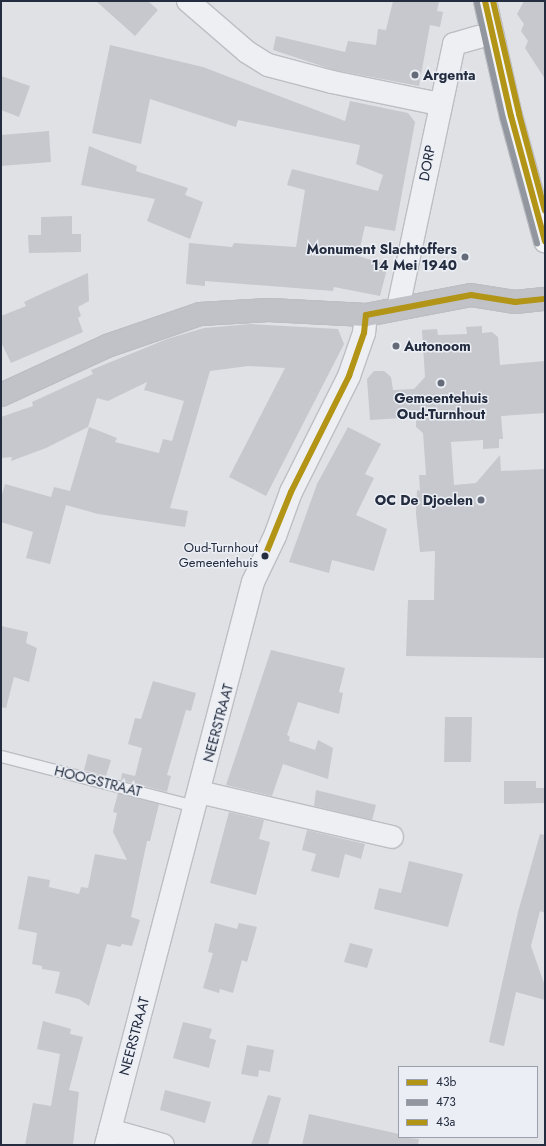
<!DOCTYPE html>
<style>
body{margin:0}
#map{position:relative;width:546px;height:1146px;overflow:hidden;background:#dfe1e5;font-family:Jost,sans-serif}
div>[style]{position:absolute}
.building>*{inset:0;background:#c6c8cd}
.roads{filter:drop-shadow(1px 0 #bcbec3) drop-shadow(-1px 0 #bcbec3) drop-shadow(0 1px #bcbec3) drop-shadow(0 -1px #bcbec3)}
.lane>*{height:11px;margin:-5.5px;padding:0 5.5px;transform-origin:5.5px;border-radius:5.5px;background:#eeeff2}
.street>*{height:22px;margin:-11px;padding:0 11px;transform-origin:11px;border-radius:11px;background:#eeeff2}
.secondary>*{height:22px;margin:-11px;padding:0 11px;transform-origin:11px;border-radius:11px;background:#c0c2c8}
.primary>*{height:22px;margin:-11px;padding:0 11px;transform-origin:11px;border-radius:11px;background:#f3f4f5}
.bus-1>*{height:6px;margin:-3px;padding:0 3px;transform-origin:3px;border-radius:3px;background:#b29416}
.bus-2>*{height:6px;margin:-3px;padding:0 3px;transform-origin:3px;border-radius:3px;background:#92969f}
.bus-3>*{height:6px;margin:-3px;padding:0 3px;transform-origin:3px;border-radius:3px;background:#b29416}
.dots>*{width:11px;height:11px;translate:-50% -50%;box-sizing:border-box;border:2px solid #ebeff5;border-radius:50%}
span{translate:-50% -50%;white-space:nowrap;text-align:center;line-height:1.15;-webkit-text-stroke:3px #ebeff5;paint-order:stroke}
.bus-label{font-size:13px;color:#242c3f}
.right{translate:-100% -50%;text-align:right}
.poi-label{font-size:14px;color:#242c3f;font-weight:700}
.left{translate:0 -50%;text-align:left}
.street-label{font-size:14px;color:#242c3f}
.frame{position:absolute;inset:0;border:2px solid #242c3f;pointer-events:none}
.legend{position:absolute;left:398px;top:1066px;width:140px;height:72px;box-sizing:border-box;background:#ebeff5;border:1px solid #9ba1ac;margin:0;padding:5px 7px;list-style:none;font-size:12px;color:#242c3f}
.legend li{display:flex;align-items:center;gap:8px;height:20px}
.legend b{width:20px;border:1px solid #9ba1ac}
</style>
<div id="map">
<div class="building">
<div style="clip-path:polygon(96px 1px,148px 1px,158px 10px,135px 36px)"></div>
<div style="clip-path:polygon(393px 1px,439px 1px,437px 11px,443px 12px,440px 27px,430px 25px,419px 86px,334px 70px,273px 50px,276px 36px,345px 52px,348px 41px,376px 45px,378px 29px,386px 30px)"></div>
<div style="clip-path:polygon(524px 1px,545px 1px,545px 79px,525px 48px,528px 41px,521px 31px,524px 24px,517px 14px)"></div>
<div style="clip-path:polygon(110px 45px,203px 67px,345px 121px,350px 101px,408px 113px,415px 122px,395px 231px,365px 226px,358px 256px,388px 265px,380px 296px,334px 287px,333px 291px,205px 281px,205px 286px,186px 284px,189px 243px,232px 247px,234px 243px,296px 247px,305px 190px,287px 185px,292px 169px,378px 191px,383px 175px,356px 164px,360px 145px,238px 120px,236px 127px,150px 99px,141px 144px,92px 133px)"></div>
<div style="clip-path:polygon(1px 76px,30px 86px,19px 117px,1px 110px)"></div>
<div style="clip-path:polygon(49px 131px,51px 162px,1px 166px,1px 135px)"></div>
<div style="clip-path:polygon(89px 146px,137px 166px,136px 171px,188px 188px,185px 195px,203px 202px,190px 239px,147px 221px,155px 199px,81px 185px)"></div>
<div style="clip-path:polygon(72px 216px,72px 234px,81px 234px,81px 252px,29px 253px,28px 235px,41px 235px,41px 217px)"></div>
<div style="clip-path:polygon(88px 273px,89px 301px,78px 307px,81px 316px,78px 318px,83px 332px,11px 363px,1px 342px,1px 316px,26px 306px,24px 302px,43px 293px)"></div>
<div style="clip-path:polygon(251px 324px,338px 329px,344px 344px,266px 496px,229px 477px,285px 368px,248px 366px,210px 371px,170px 508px,188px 511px,185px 527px,98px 514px,66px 505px,50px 564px,26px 558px,33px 532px,1px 522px,1px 498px,5px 484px,51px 497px,54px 487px,70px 491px,89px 427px,117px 438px,115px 442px,159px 453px,163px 439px,172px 441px,184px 401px,144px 390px,147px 382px,108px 401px,97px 398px,88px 427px,46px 448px,11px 461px,12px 457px,1px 458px,1px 417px,33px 406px,32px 402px,93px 374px,91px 370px,167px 339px,204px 328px)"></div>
<div style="clip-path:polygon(482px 326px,482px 333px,492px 332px,498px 337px,500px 365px,545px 361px,545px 413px,501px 416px,503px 439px,499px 439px,499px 448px,483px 449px,483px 440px,451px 442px,454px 485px,476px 483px,500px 455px,501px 471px,545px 469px,545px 658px,406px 656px,408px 600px,434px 600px,435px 551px,420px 552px,416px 514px,417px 490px,420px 491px,419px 475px,426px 475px,423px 433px,416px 427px,416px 417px,370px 420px,367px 379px,374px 371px,384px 371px,391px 377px,393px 390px,414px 389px,425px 377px,422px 330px,437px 329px,438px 335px,467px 334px,466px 327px)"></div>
<div style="clip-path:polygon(348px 427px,381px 444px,365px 474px,374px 478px,356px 515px,387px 529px,374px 571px,332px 560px,329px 573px,289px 562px,317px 484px)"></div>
<div style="clip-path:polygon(1px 626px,28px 632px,26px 643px,37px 648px,29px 682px,14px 677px,6px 708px,1px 707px)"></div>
<div style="clip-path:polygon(271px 650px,345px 668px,339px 692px,343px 693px,339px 714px,298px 702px,287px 735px,290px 737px,289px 741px,315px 750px,318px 740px,333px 748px,328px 779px,283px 764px,272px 796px,226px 785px)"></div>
<div style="clip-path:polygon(153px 681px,196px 693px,191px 711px,186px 710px,167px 775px,171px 776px,167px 792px,121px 780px,122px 773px,135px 776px,142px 748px,128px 744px,135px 718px,141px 719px)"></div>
<div style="clip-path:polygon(445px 717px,472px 717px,471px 762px,444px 762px)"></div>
<div style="clip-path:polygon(88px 754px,111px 760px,106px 776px,84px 770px)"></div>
<div style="clip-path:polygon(504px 781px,536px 781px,536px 788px,545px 788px,545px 803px,504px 804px)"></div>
<div style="clip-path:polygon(316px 790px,376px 805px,372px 820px,314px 806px)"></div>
<div style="clip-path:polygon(118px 793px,159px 804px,150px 841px,147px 841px,131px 917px,140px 920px,132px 946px,122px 944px,120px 947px,107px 944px,89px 1006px,79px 999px,55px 993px,60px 972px,42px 969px,42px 966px,32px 964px,37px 933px,18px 929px,28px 876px,50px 880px,49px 887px,79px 894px,81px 887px,88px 888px,95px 854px,127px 860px,113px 832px,117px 813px,113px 812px)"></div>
<div style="clip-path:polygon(229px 812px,264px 820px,259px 839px,270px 842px,256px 895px,210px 883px)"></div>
<div style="clip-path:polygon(307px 830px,365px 844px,361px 859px,345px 854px,339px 878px,311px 871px,316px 854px,302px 850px)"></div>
<div style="clip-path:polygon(540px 834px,545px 835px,545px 913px,540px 911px,531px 946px,545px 986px,545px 1000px,516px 992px,504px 1046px,489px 1042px,518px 912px)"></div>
<div style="clip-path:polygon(409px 861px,463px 874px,448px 927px,374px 909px,379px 888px,401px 893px)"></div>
<div style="clip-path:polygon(215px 923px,237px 929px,239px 923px,257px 927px,247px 962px,242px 960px,233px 993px,220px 989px,219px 993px,203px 988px,213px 953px,208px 952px)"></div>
<div style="clip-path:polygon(350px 943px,373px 949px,367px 968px,344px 962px)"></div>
<div style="clip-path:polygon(43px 1021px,71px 1029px,70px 1034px,83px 1037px,69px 1090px,79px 1092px,73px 1145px,25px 1145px,33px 1103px,51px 1106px,60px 1054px,37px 1049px)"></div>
<div style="clip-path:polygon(183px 1022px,212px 1029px,209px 1038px,216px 1040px,209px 1068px,173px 1058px)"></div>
<div style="clip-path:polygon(247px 1045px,274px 1050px,270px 1072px,259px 1070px,258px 1077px,241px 1074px)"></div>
<div style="clip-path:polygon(165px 1090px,211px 1102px,205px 1123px,160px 1110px)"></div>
<div style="clip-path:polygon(268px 1095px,281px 1098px,268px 1145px,251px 1145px)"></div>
<div style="clip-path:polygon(309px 1114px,399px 1134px,399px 1137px,419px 1139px,418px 1145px,302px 1145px)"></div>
</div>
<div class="roads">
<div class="lane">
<div style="left:1px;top:756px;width:200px;rotate:14.5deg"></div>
</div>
<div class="street">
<div style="left:188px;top:1px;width:78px;rotate:40.8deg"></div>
<div style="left:247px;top:52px;width:25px;rotate:32deg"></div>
<div style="left:268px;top:65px;width:66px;rotate:14.9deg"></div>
<div style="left:332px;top:82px;width:109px;rotate:11.6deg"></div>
<div style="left:398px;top:308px;width:270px;rotate:-78deg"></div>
<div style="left:454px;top:44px;width:26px;rotate:-16deg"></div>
<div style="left:199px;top:792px;width:198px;rotate:13.1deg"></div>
<div style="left:110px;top:1130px;width:55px;rotate:15.8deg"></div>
<div style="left:106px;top:1145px;width:582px;rotate:-75.37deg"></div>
<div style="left:253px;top:582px;width:51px;rotate:-64.4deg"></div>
<div style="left:275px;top:536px;width:47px;rotate:-70deg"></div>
<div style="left:291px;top:492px;width:130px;rotate:-63.4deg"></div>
<div style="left:349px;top:376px;width:46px;rotate:-70.8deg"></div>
<div style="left:364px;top:333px;width:18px;rotate:-84deg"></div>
</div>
<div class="secondary">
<div style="left:1px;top:395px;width:117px;rotate:-24.8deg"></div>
<div style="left:107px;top:346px;width:98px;rotate:-19deg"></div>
<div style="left:200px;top:314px;width:69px;rotate:-3.3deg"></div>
<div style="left:269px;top:310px;width:97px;rotate:3deg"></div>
<div style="left:366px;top:315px;width:107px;rotate:-10.8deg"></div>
<div style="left:471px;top:295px;width:45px;rotate:9deg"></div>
<div style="left:515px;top:302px;width:30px;rotate:-6deg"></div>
</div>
<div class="primary">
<div style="left:485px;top:1px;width:118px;rotate:77.3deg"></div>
<div style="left:511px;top:116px;width:130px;rotate:74.8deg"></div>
</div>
</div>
<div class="bus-1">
<div style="left:485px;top:1px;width:118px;rotate:77.3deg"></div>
<div style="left:511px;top:116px;width:130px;rotate:74.8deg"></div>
<div style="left:265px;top:556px;width:69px;rotate:-67.9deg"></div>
<div style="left:291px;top:492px;width:130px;rotate:-63.4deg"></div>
<div style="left:349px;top:376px;width:46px;rotate:-70.8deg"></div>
<div style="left:364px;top:333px;width:18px;rotate:-84deg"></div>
<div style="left:366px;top:315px;width:107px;rotate:-10.8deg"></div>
<div style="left:471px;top:295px;width:45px;rotate:9deg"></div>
<div style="left:515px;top:302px;width:30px;rotate:-6deg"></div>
</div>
<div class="bus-2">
<div style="left:477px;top:3px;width:118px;rotate:77.3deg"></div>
<div style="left:503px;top:118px;width:130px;rotate:74.8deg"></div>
</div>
<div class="bus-3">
<div style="left:493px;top:1px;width:116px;rotate:77deg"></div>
<div style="left:519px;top:114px;width:100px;rotate:75deg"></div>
</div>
<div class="dots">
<div style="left:415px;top:75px;background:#656b79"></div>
<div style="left:465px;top:257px;background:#656b79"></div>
<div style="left:396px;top:346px;background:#656b79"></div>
<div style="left:441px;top:383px;background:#656b79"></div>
<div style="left:481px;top:500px;background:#656b79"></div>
<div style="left:265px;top:556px;background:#242c3f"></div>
</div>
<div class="bus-label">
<span class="right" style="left:258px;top:556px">Oud-Turnhout<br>Gemeentehuis</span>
</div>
<div class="poi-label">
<span class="left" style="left:423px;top:75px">Argenta</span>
<span class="right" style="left:457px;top:257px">Monument Slachtoffers<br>14 Mei 1940</span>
<span class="left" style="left:404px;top:346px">Autonoom</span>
<span style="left:441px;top:406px">Gemeentehuis<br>Oud-Turnhout</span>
<span class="right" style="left:473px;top:500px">OC De Djoelen</span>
</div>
<div class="street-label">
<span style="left:427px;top:163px;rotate:-79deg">DORP</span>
<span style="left:218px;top:723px;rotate:-75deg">NEERSTRAAT</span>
<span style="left:98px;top:781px;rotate:14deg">HOOGSTRAAT</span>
<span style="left:134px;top:1036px;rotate:-75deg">NEERSTRAAT</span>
</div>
<div class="frame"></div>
<ul class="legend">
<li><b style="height:5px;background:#b29416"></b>43b</li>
<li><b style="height:5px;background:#92969f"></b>473</li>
<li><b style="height:5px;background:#b29416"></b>43a</li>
</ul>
</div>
